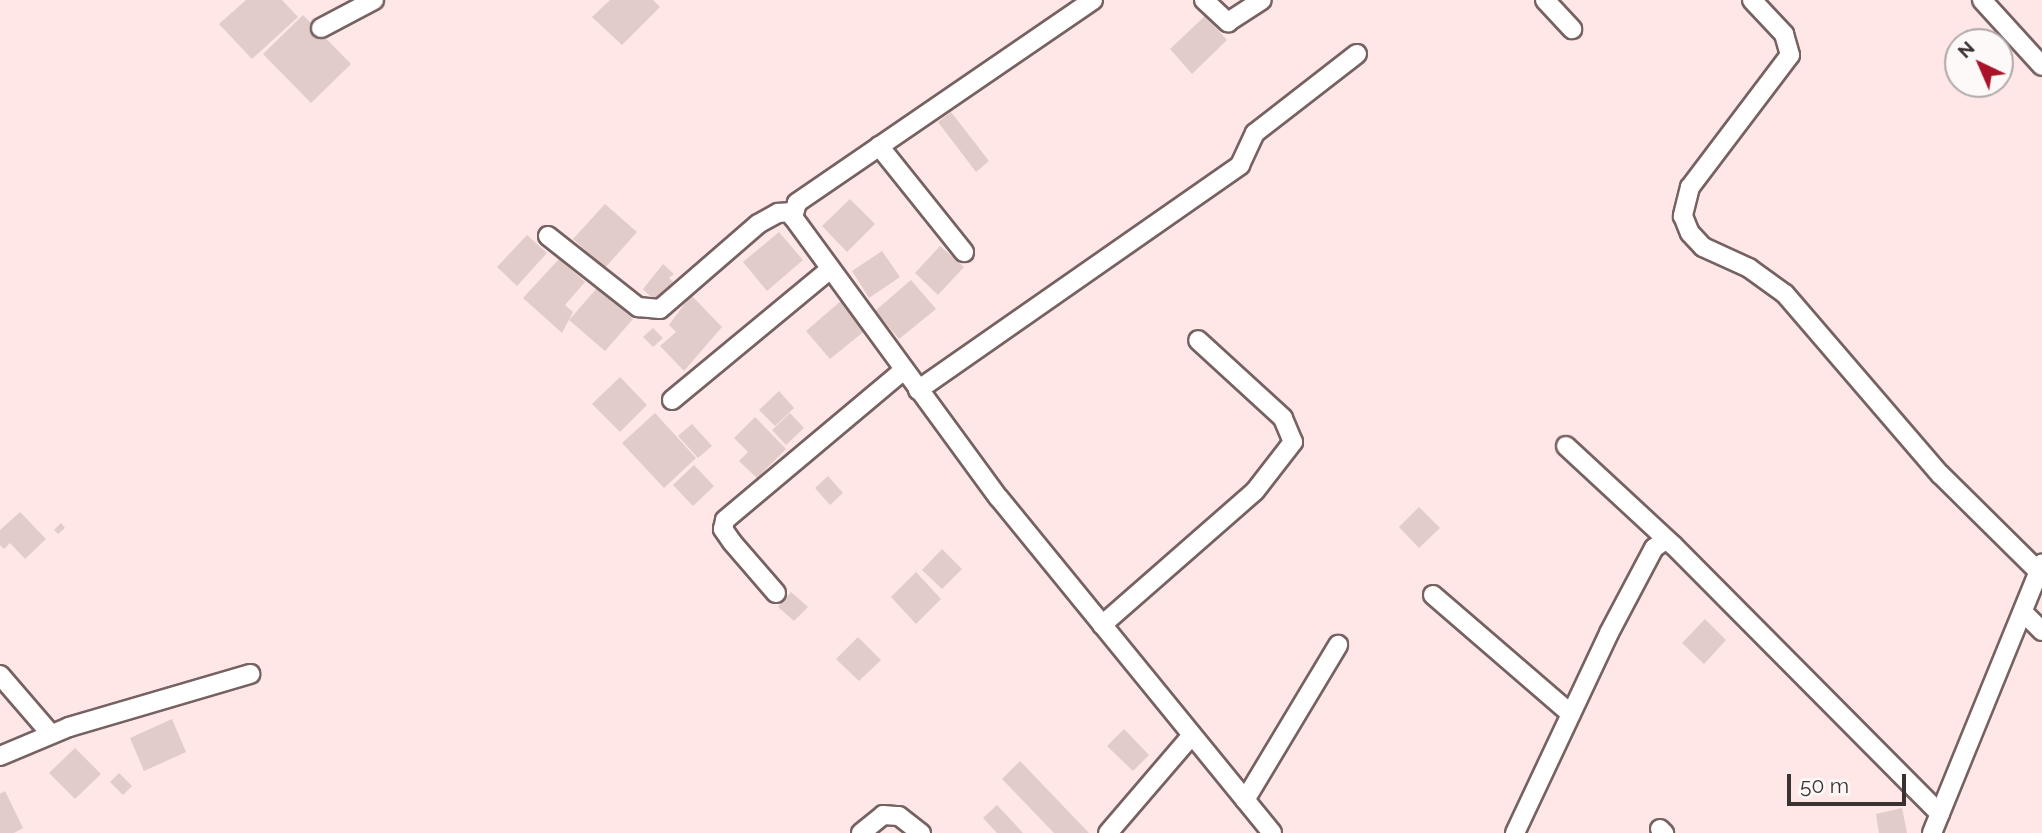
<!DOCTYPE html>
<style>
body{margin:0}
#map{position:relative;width:2042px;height:833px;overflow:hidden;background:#fee7e6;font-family:Raleway,sans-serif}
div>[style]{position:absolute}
.building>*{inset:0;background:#e2ccca}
.roads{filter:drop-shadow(2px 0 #766261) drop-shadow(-2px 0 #766261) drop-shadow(0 2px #766261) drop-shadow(0 -2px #766261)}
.minor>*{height:18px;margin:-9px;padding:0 9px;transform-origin:9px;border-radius:9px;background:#fff}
span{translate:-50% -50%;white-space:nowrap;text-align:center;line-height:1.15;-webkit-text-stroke:5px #fef9f9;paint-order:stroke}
.north{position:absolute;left:1944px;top:28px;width:70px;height:70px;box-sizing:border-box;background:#fef9f9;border:2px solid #b0a9a9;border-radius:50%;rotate:316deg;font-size:19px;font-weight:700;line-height:28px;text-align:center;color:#3a3131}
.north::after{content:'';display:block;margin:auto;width:24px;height:32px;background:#aa142b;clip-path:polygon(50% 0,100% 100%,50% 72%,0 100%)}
.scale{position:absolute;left:1787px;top:774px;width:119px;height:32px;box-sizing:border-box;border:4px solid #3a3131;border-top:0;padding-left:9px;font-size:21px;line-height:24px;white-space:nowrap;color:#3a3131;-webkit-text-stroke:5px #fef9f9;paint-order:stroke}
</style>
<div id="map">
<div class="building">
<div style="clip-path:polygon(246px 0,282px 0,298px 17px,252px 59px,219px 24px)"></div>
<div style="clip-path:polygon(610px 0,653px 0,660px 7px,622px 45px,592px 17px)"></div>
<div style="clip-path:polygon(303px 15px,351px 64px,311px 103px,263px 54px)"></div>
<div style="clip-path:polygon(1205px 16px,1227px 40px,1192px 74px,1170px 49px)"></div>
<div style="clip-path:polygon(951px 112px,989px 161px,976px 172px,938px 122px)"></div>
<div style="clip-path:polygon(850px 199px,875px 224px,847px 252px,822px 226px)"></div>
<div style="clip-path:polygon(605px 204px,637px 232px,605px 268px,573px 239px)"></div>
<div style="clip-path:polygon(779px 232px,803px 260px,767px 291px,743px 262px)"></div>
<div style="clip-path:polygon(527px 235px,547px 253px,517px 286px,497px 267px)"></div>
<div style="clip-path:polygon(940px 246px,964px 267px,938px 295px,915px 273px)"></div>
<div style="clip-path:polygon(882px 251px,900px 277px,869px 298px,852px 271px)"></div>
<div style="clip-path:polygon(559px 259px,585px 282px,565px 305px,573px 312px,562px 333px,523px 298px)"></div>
<div style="clip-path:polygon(663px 264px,674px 274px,669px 278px,673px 282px,655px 301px,643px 289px)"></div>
<div style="clip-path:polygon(911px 280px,936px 309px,899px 339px,875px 311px)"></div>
<div style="clip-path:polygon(597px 288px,633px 319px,605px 351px,569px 320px)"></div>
<div style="clip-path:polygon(691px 295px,722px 327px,684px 371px,660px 346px,676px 332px,669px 325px)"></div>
<div style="clip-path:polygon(842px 300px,867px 329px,830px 359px,806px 331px)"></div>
<div style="clip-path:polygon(653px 328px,663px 338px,653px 347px,643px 337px)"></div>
<div style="clip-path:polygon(620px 377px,647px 405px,620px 432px,592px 404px)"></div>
<div style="clip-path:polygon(779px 391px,794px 408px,775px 426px,759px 410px)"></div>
<div style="clip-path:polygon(655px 413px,696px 458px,664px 488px,622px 443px)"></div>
<div style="clip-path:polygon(790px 413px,804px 428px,786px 445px,772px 430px)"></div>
<div style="clip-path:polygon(755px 417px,786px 449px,757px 478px,739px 461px,748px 452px,734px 438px)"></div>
<div style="clip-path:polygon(692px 424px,712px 446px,698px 458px,678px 436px)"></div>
<div style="clip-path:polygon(694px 465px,714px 486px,693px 506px,673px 485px)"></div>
<div style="clip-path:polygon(828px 476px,843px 493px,830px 505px,815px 488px)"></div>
<div style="clip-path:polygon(1419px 507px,1440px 528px,1419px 548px,1399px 527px)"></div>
<div style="clip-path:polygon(20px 512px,46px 539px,25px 559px,10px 543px,4px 549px,0 545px,0 530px)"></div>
<div style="clip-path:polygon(61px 523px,65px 528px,58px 534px,54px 530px)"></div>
<div style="clip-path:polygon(942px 549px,962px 569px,942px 589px,922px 570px)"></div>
<div style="clip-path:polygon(916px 572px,941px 599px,916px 624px,891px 597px)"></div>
<div style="clip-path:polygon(791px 592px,808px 607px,794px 621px,778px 607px)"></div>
<div style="clip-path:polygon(1705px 619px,1726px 640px,1704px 664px,1682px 643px)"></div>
<div style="clip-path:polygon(858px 637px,881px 660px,859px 681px,836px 659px)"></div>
<div style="clip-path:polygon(172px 719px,186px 752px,144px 771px,130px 738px)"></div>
<div style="clip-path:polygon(1124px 729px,1149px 755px,1133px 771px,1107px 746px)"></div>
<div style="clip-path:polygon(75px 748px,101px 774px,75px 799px,49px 773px)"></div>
<div style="clip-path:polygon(1020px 761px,1089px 833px,1054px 833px,1002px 779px)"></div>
<div style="clip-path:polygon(119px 773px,132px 786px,123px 795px,110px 782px)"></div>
<div style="clip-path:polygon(5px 791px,23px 828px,14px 833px,0 833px,0 794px)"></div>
<div style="clip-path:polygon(997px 805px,1023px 833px,997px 833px,983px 818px)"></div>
<div style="clip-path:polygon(1902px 808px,1907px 833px,1879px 833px,1876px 814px)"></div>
</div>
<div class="roads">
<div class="minor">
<div style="left:1093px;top:0;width:359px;rotate:145.6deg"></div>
<div style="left:797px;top:203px;width:15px;rotate:106deg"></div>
<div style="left:793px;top:217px;width:348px;rotate:53.8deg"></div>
<div style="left:999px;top:498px;width:432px;rotate:50.8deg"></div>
<div style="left:1204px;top:0;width:33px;rotate:43deg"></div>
<div style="left:1228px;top:22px;width:40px;rotate:-32.9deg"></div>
<div style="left:1545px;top:0;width:40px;rotate:47deg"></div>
<div style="left:1752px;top:0;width:47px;rotate:46.7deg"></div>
<div style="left:1784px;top:34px;width:22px;rotate:74deg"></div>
<div style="left:1790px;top:55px;width:166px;rotate:127.1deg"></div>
<div style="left:1690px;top:187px;width:30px;rotate:104deg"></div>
<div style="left:1683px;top:216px;width:18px;rotate:68deg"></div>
<div style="left:1690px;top:233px;width:19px;rotate:47deg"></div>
<div style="left:1703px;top:247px;width:51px;rotate:24.5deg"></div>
<div style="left:1749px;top:268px;width:44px;rotate:35.8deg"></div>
<div style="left:1785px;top:294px;width:238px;rotate:49.3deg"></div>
<div style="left:1940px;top:474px;width:139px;rotate:44.7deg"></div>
<div style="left:1982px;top:0;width:89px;rotate:47.7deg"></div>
<div style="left:321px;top:28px;width:60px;rotate:-27.8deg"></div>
<div style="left:879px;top:146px;width:136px;rotate:51.3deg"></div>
<div style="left:548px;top:236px;width:115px;rotate:38.3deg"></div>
<div style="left:638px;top:307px;width:22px;rotate:5deg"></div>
<div style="left:660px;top:309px;width:130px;rotate:-40.9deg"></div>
<div style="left:758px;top:224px;width:23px;rotate:-29deg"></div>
<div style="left:778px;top:213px;width:14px;rotate:-4deg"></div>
<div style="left:918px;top:390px;width:393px;rotate:-34.9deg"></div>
<div style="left:1240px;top:165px;width:35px;rotate:-65deg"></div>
<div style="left:1255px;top:133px;width:129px;rotate:-37.8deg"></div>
<div style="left:672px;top:400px;width:204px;rotate:-39.6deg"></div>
<div style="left:1566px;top:446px;width:146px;rotate:42.8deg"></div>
<div style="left:1673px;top:545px;width:379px;rotate:45.2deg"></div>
<div style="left:776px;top:593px;width:67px;rotate:-130.8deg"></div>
<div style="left:732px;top:542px;width:16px;rotate:-125deg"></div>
<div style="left:723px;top:529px;width:9px;rotate:-77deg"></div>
<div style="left:725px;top:520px;width:234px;rotate:-40deg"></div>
<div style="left:1433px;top:595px;width:182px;rotate:40.8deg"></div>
<div style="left:2023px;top:612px;width:27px;rotate:45deg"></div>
<div style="left:1102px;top:625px;width:203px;rotate:-41.2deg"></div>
<div style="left:1255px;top:491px;width:62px;rotate:-52.2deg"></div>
<div style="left:1293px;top:442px;width:26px;rotate:-113deg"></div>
<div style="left:1283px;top:418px;width:115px;rotate:-137.5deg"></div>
<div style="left:0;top:675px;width:77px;rotate:49.2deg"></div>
<div style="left:0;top:756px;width:75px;rotate:-22.8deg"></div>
<div style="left:69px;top:727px;width:189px;rotate:-16.3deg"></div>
<div style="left:1245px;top:800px;width:181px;rotate:-59deg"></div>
<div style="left:1660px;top:829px;width:6px;rotate:45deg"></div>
<div style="left:861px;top:833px;width:28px;rotate:-39deg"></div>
<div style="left:883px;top:815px;width:16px;rotate:4deg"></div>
<div style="left:899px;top:816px;width:28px;rotate:38deg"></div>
<div style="left:1108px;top:833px;width:129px;rotate:-49.4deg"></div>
<div style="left:1515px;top:833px;width:221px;rotate:-64.8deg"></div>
<div style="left:1609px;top:633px;width:96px;rotate:-62.1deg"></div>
<div style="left:1654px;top:548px;width:12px;rotate:-35deg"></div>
<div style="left:1932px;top:833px;width:291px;rotate:-67.8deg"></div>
</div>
</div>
<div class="north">N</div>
<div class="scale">50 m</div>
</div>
